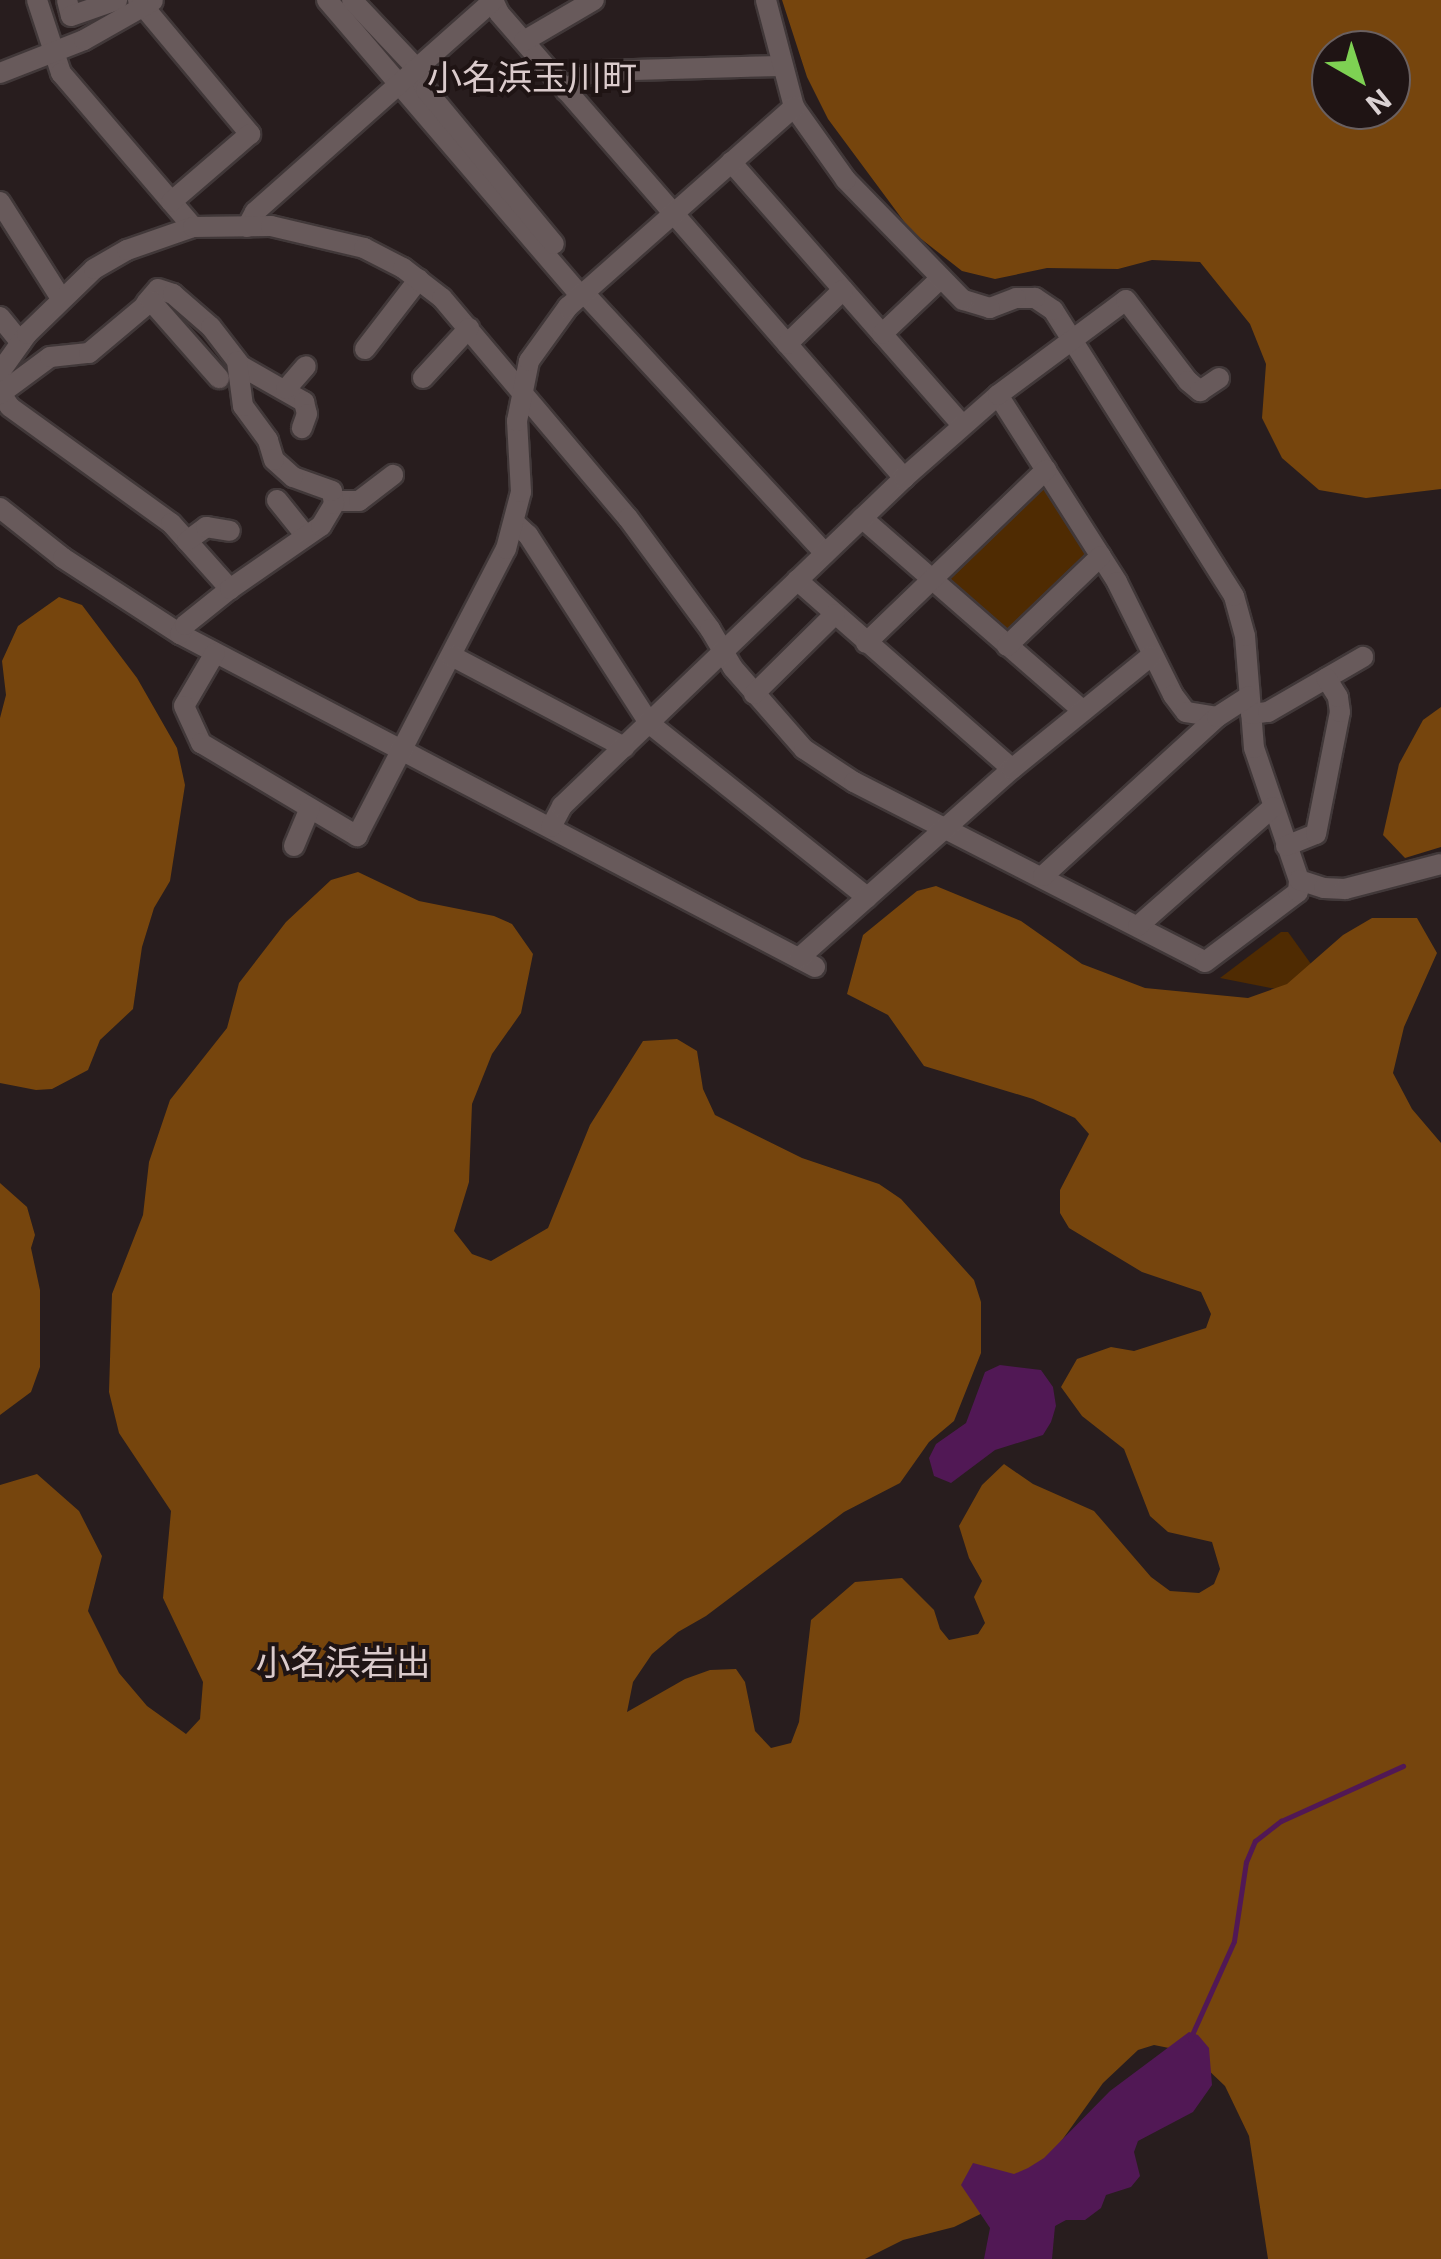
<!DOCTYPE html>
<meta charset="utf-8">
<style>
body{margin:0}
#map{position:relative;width:1441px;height:2259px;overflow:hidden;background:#281d1e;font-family:Inter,"Noto Sans JP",sans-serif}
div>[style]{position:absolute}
.green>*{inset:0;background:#4f2b02}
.forest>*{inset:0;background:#76450d}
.water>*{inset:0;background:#511855}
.stream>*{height:5px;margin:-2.5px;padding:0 2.5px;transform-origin:2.5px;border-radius:2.5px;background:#511855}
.roads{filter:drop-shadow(2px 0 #413839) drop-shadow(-2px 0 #413839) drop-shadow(0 2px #413839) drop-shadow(0 -2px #413839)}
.minor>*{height:20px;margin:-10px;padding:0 10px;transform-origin:10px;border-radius:10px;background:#685a5b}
span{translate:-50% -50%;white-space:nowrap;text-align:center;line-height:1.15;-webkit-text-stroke:8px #1f1414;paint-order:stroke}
.quarter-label{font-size:35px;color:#dbcbcc}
.north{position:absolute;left:1311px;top:30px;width:100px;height:100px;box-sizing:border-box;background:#1f1414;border:2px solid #6a6060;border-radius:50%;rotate:141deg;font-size:28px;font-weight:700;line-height:40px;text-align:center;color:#dbd2d3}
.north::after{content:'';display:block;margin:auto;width:35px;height:45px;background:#7ed153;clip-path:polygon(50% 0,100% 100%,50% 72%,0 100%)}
</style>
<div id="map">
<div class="green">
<div style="clip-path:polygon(1046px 484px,1088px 559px,1004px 636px,944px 576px)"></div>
<div style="clip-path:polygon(1281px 932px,1288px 932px,1311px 964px,1304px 979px,1276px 989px,1220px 978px)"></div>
</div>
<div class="forest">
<div style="clip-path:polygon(evenodd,782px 0,1441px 0,1441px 489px,1366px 498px,1319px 490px,1282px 458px,1262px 418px,1266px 364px,1250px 324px,1200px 262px,1152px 260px,1118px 269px,1047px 268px,995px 279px,962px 271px,911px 231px,828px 119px,807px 77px,782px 0,1331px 50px,1391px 50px,1391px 110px,1331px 110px,1331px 50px)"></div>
<div style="clip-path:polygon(59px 597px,82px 605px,137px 678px,177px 748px,185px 785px,170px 881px,154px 908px,142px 947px,133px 1009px,100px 1040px,88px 1070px,52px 1089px,36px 1090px,0 1083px,0 718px,6px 695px,2px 661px,18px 626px)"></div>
<div style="clip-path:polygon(1441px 707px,1441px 847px,1405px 858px,1383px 835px,1399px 764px,1423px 720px)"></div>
<div style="clip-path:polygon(358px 872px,419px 901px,494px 916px,512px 924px,533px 954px,521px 1013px,492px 1054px,472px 1104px,469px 1182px,454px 1231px,472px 1254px,491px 1261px,548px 1228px,590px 1125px,643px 1041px,677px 1039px,697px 1051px,703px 1089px,715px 1115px,802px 1158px,879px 1184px,901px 1199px,974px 1280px,981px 1302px,981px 1353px,954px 1421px,929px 1442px,900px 1483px,844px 1512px,706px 1616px,678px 1632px,652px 1654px,633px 1682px,627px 1712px,685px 1679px,710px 1670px,736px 1669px,745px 1682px,755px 1731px,771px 1748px,791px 1743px,799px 1722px,811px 1620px,855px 1582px,902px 1578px,934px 1610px,940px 1629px,949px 1640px,978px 1634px,985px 1623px,974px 1597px,982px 1581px,969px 1558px,959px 1526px,982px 1485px,1004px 1464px,1033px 1484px,1094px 1511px,1151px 1577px,1170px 1591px,1199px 1593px,1214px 1584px,1220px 1569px,1212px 1542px,1168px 1532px,1150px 1516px,1124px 1449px,1082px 1416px,1061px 1387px,1077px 1359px,1111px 1347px,1134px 1351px,1206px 1328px,1211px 1314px,1201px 1292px,1142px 1272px,1069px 1228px,1060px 1213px,1060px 1190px,1089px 1134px,1075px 1118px,1033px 1099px,924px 1066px,888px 1015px,847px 994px,863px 935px,917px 891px,936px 886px,1021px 921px,1082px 964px,1145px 988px,1248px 998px,1287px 984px,1343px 935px,1372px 918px,1417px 918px,1437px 953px,1404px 1027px,1393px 1073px,1412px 1109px,1441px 1143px,1441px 2259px,1268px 2259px,1249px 2136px,1225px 2086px,1204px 2066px,1174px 2049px,1154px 2045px,1138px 2050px,1103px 2083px,1042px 2168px,1007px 2201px,954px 2227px,903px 2240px,865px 2259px,0 2259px,0 1485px,37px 1474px,79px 1511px,102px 1556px,88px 1611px,119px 1673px,147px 1706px,186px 1734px,200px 1719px,203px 1682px,163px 1598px,171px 1511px,119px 1433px,109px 1392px,112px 1294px,143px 1215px,149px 1162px,170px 1100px,227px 1028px,239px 983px,286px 922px,331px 880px)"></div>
<div style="clip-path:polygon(0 1183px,27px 1207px,35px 1235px,31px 1248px,40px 1290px,40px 1367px,31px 1392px,0 1415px)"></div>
</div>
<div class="water">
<div style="clip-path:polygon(1000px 1365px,1041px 1370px,1053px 1387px,1056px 1406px,1051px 1422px,1043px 1435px,995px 1450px,951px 1483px,934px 1476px,929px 1458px,936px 1444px,966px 1423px,985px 1372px)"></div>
<div style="clip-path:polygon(1189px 2032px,1198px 2035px,1209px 2048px,1212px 2085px,1193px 2112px,1138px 2141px,1134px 2152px,1140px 2176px,1131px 2187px,1106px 2195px,1101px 2208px,1085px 2220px,1066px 2220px,1055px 2226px,1052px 2259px,984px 2259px,990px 2228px,961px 2185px,973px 2163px,1014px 2174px,1028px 2168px,1044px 2158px,1110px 2091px)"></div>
</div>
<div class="stream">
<div style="left:1190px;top:2039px;width:107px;rotate:-65.8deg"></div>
<div style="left:1234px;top:1941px;width:80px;rotate:-81.4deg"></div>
<div style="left:1246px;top:1862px;width:23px;rotate:-67deg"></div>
<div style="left:1255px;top:1841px;width:33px;rotate:-38deg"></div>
<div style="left:1281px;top:1821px;width:134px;rotate:-24.3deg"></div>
</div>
<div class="roads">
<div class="minor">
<div style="left:37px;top:0;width:77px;rotate:71.8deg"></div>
<div style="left:61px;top:73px;width:203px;rotate:49.4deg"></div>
<div style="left:67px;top:0;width:16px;rotate:76deg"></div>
<div style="left:71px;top:16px;width:49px;rotate:-19.2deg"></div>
<div style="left:138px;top:0;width:175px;rotate:50.1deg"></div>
<div style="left:250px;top:134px;width:104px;rotate:139.3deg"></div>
<div style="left:327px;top:0;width:390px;rotate:49.4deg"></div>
<div style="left:352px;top:0;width:93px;rotate:46.7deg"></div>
<div style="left:416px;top:68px;width:24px;rotate:66deg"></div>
<div style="left:426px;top:90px;width:200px;rotate:50.3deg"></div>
<div style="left:493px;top:0;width:14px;rotate:65deg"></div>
<div style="left:499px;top:13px;width:617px;rotate:48.95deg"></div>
<div style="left:524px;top:41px;width:81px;rotate:-30.4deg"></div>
<div style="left:0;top:73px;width:90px;rotate:-21.4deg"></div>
<div style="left:84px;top:40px;width:79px;rotate:-29.5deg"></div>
<div style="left:566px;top:91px;width:21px;rotate:-41deg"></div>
<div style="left:582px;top:77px;width:17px;rotate:-21deg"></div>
<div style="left:598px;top:71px;width:183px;rotate:-1.6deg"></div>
<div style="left:731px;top:162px;width:350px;rotate:48.7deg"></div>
<div style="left:0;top:202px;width:112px;rotate:57.7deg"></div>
<div style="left:247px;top:227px;width:17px;rotate:-62deg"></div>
<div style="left:255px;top:212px;width:318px;rotate:-41.6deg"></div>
<div style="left:584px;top:293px;width:355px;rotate:47.2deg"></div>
<div style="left:146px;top:303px;width:18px;rotate:-49deg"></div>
<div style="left:158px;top:289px;width:16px;rotate:18deg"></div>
<div style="left:173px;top:294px;width:50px;rotate:41deg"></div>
<div style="left:211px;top:327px;width:49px;rotate:52.4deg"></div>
<div style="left:241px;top:366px;width:73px;rotate:29.7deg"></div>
<div style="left:304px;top:402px;width:12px;rotate:76deg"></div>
<div style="left:307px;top:414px;width:15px;rotate:110deg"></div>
<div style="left:0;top:317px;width:33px;rotate:51deg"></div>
<div style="left:882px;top:334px;width:81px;rotate:-43.5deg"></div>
<div style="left:787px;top:344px;width:78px;rotate:-44deg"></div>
<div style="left:365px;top:349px;width:88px;rotate:-52.4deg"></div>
<div style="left:0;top:372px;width:47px;rotate:-54.6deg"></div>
<div style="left:27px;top:334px;width:93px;rotate:-44.1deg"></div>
<div style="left:94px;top:269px;width:38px;rotate:-30deg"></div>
<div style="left:127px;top:250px;width:70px;rotate:-19.2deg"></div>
<div style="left:193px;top:227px;width:78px;rotate:-0.7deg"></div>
<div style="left:271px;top:226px;width:96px;rotate:13.3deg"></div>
<div style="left:364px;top:248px;width:44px;rotate:27.1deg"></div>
<div style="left:403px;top:268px;width:49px;rotate:37.6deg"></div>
<div style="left:442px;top:298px;width:288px;rotate:49.8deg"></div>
<div style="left:628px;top:518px;width:138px;rotate:53.5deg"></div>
<div style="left:710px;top:629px;width:45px;rotate:59.5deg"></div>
<div style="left:733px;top:668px;width:108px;rotate:48.8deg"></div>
<div style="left:804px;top:749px;width:60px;rotate:33.4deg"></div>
<div style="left:854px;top:782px;width:394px;rotate:27.1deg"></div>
<div style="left:1205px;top:962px;width:116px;rotate:-37deg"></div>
<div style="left:1298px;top:892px;width:12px;rotate:-85deg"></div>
<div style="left:1299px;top:880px;width:139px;rotate:-108.8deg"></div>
<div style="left:1254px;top:748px;width:112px;rotate:-94.6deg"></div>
<div style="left:1245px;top:636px;width:41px;rotate:-105.4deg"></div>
<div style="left:1234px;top:596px;width:338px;rotate:-122.3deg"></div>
<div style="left:1053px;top:310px;width:22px;rotate:-146deg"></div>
<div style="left:1035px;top:298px;width:19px;rotate:180deg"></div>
<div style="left:1016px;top:298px;width:28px;rotate:159deg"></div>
<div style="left:990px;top:308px;width:28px;rotate:-163deg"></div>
<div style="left:963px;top:300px;width:168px;rotate:-134.3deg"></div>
<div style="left:846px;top:180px;width:90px;rotate:-125.5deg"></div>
<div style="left:794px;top:107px;width:111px;rotate:-104.7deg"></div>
<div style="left:423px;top:378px;width:68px;rotate:-47.4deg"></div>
<div style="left:286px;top:389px;width:30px;rotate:-49deg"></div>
<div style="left:0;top:393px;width:17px;rotate:54deg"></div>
<div style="left:10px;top:407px;width:198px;rotate:35.8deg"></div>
<div style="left:171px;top:523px;width:89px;rotate:48.2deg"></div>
<div style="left:0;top:394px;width:62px;rotate:-36.5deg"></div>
<div style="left:50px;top:357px;width:39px;rotate:-6deg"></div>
<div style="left:89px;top:353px;width:81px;rotate:-40deg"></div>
<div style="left:151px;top:301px;width:103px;rotate:48.6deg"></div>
<div style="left:998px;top:395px;width:222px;rotate:57.5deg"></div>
<div style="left:1117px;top:582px;width:126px;rotate:63.6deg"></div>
<div style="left:1173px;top:695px;width:21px;rotate:53deg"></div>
<div style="left:1186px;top:712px;width:31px;rotate:9deg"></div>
<div style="left:277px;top:500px;width:45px;rotate:51.3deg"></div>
<div style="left:334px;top:501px;width:25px"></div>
<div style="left:359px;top:501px;width:43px;rotate:-37.4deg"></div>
<div style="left:0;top:508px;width:80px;rotate:38.4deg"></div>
<div style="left:63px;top:558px;width:140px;rotate:33deg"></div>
<div style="left:180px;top:634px;width:717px;rotate:27.67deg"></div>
<div style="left:862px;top:518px;width:293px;rotate:41.1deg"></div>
<div style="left:515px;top:523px;width:18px;rotate:43deg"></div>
<div style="left:528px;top:535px;width:225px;rotate:57.2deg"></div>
<div style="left:650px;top:724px;width:278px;rotate:38.6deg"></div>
<div style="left:187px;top:541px;width:24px;rotate:-36deg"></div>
<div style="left:206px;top:527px;width:24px;rotate:9deg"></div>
<div style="left:797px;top:580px;width:286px;rotate:41.3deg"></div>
<div style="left:180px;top:634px;width:10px;rotate:-61deg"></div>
<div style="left:185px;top:625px;width:58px;rotate:-38.7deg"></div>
<div style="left:230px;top:589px;width:111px;rotate:-34.7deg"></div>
<div style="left:321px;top:526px;width:26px;rotate:-59deg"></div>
<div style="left:334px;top:504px;width:13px;rotate:-99deg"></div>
<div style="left:332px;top:491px;width:41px;rotate:-160.3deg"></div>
<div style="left:293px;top:477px;width:25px;rotate:-138deg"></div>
<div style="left:274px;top:460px;width:21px;rotate:-107deg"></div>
<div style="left:268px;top:440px;width:42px;rotate:-126.3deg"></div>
<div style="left:243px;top:406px;width:45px;rotate:-97.6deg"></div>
<div style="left:866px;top:643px;width:250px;rotate:-43.9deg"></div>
<div style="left:1007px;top:646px;width:130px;rotate:-43.8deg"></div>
<div style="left:215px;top:653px;width:61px;rotate:120.3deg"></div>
<div style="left:184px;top:706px;width:41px;rotate:65.3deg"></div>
<div style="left:201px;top:743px;width:182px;rotate:30.8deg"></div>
<div style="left:357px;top:836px;width:323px;rotate:-62.6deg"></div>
<div style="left:506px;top:549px;width:59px;rotate:-75.3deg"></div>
<div style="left:521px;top:492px;width:71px;rotate:-93.2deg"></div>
<div style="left:517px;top:421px;width:61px;rotate:-78.7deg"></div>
<div style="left:529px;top:361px;width:67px;rotate:-54.2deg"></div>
<div style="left:568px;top:307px;width:302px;rotate:-41.5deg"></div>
<div style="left:452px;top:656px;width:195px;rotate:27.9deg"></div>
<div style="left:754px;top:694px;width:114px;rotate:-44.6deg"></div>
<div style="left:1251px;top:714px;width:17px;rotate:-7deg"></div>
<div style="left:1268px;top:712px;width:110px;rotate:-30.1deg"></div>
<div style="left:551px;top:827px;width:24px;rotate:-62deg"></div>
<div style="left:562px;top:806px;width:474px;rotate:-43.8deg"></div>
<div style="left:904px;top:478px;width:125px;rotate:-41.4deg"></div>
<div style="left:998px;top:395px;width:159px;rotate:-36.6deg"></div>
<div style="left:1126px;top:300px;width:102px;rotate:52.6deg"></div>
<div style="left:1188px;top:381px;width:16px;rotate:40deg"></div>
<div style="left:1200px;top:391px;width:23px;rotate:-34deg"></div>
<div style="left:294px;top:846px;width:41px;rotate:-67.2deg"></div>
<div style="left:1286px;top:846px;width:32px;rotate:-22deg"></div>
<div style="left:1316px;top:834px;width:124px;rotate:-78.9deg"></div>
<div style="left:1340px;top:712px;width:15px;rotate:-98deg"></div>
<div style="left:1338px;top:697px;width:22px;rotate:-122deg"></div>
<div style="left:1043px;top:876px;width:236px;rotate:-42.4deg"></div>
<div style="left:1217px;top:717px;width:38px;rotate:-33deg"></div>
<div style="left:1299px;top:880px;width:26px;rotate:18deg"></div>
<div style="left:1324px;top:888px;width:21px;rotate:3deg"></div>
<div style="left:1345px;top:889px;width:99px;rotate:-14.6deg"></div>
<div style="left:1138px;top:926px;width:180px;rotate:-41.4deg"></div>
<div style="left:799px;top:958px;width:285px;rotate:-41.6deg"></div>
<div style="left:1012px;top:769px;width:179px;rotate:-39.1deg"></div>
</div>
</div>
<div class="quarter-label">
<span style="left:532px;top:77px">小名浜玉川町</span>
<span style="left:343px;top:1662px">小名浜岩出</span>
</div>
<div class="north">N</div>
</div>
